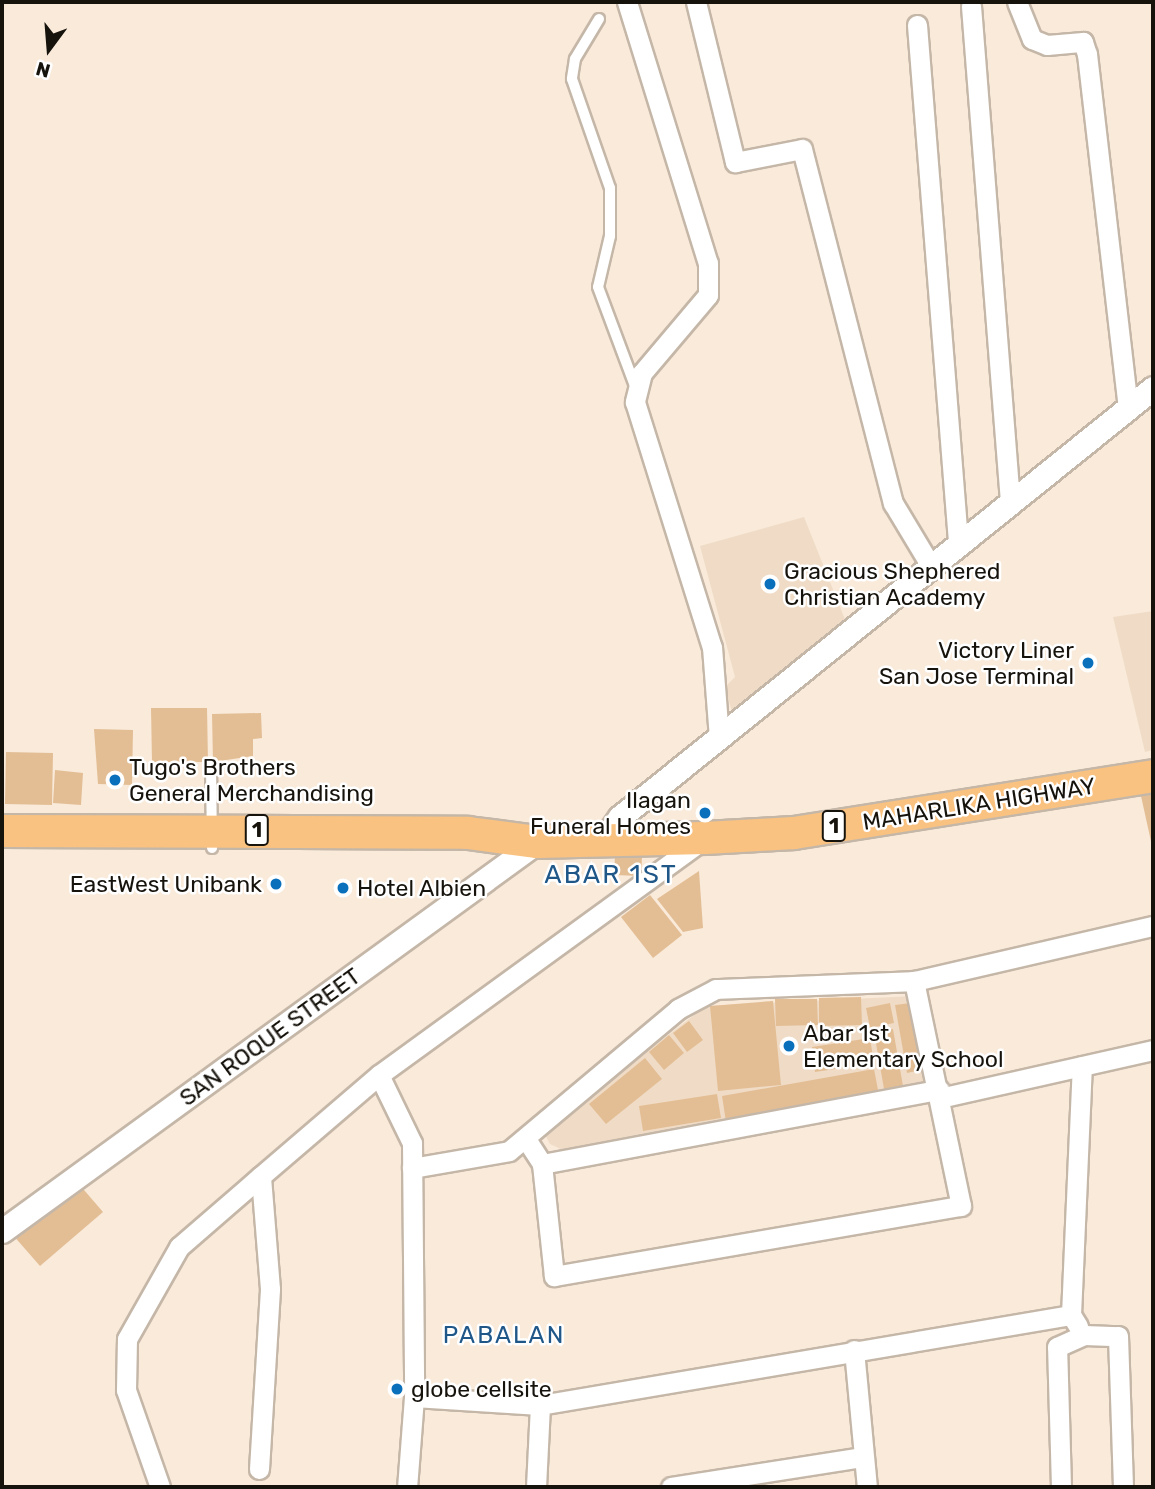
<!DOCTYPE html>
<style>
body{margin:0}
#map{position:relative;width:1155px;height:1489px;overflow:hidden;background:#f9eada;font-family:Rubik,sans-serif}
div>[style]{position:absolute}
.built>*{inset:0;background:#f0dcc6}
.building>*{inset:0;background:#e3be95}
.roads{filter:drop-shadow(2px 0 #c5b7a8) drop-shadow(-2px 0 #c5b7a8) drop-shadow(0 2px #c5b7a8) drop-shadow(0 -2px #c5b7a8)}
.service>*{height:10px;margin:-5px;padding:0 5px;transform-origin:5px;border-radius:5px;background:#fff}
.minor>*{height:19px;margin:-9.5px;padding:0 9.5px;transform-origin:9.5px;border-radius:9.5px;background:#fff}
.tertiary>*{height:23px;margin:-11.5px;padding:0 11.5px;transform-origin:11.5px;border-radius:11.5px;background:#fff}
.trunk>*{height:32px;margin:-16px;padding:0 16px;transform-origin:16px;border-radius:16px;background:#fac280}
.dots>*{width:19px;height:19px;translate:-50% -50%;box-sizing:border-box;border:4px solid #fff;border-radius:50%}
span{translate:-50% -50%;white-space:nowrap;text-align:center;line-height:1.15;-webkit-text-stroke:5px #fff;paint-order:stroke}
.shield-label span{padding:2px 5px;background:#fff;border:2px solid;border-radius:5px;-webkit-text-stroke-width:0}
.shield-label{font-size:21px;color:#16120c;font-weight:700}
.poi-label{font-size:23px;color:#16120c}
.left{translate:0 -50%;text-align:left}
.right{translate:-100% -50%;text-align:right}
.street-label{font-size:23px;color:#16120c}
.neighbourhood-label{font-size:24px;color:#205789;letter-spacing:2px}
.quarter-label{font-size:26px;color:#205789;letter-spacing:2px}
.frame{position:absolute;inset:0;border:4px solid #16120c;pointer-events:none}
.north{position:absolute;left:14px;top:14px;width:70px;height:70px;-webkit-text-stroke:5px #fff;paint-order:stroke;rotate:196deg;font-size:19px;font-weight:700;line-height:28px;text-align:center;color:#16120c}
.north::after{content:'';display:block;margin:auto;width:24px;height:32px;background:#16120c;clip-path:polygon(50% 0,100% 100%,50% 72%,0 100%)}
</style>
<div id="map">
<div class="built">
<div style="clip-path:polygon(804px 517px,846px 622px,732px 712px,725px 687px,735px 677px,700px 546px)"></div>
<div style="clip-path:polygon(1153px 611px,1153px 750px,1145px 752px,1113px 617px)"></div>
<div style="clip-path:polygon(915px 996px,933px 1087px,565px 1151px,550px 1144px,543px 1131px,706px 1006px)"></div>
</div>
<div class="building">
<div style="clip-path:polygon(151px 708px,207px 708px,208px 762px,152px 762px)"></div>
<div style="clip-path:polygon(261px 713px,262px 738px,253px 739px,253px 756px,213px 762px,212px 714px)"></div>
<div style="clip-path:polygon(94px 729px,133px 730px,132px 785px,98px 784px)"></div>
<div style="clip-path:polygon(6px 752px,53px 753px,52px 805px,5px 804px)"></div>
<div style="clip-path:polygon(55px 770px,83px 773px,81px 805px,53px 803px)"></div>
<div style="clip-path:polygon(1153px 794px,1153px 846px,1152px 846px,1141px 796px)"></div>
<div style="clip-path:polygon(615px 856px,642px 857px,641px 876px,614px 875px)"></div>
<div style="clip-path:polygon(699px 871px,703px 928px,683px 932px,657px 899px)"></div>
<div style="clip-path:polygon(650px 895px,682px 935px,653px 958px,621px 917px)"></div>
<div style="clip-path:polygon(861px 997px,862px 1025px,819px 1026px,819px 998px)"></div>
<div style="clip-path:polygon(775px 999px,817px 999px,818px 1025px,776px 1026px)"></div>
<div style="clip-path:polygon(773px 1001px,781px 1085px,718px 1091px,710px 1006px)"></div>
<div style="clip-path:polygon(918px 1002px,930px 1068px,907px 1073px,895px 1005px)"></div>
<div style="clip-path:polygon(890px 1003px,894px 1023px,870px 1028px,866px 1008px)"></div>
<div style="clip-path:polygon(689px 1021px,703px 1040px,687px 1052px,673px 1033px)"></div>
<div style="clip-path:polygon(893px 1029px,903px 1086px,884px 1089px,874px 1032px)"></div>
<div style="clip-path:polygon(669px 1035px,684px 1053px,664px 1070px,649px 1052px)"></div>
<div style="clip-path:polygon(870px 1038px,874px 1063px,815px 1072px,812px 1047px)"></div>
<div style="clip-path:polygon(645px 1058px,662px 1079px,606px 1124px,589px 1104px)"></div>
<div style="clip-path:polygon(874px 1069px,879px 1095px,726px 1122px,722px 1096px)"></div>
<div style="clip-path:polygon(717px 1094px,721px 1118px,643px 1131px,639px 1106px)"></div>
<div style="clip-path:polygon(78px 1183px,103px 1212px,40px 1266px,12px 1234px)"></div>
</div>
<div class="roads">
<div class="service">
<div style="left:599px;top:19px;width:47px;rotate:121deg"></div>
<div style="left:575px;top:59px;width:20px;rotate:99deg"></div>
<div style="left:572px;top:79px;width:115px;rotate:70.8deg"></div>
<div style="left:610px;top:188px;width:48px;rotate:90deg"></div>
<div style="left:610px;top:236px;width:52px;rotate:103.2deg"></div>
<div style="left:598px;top:287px;width:106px;rotate:69.5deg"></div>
<div style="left:211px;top:767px;width:81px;rotate:89.3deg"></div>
</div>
<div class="minor">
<div style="left:627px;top:2px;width:273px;rotate:72.8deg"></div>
<div style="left:708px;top:263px;width:32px;rotate:90deg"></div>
<div style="left:708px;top:295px;width:102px;rotate:130.2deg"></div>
<div style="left:642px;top:373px;width:30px;rotate:104deg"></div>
<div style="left:635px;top:402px;width:257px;rotate:72.6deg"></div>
<div style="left:712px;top:647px;width:91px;rotate:85.6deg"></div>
<div style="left:696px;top:2px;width:165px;rotate:76.3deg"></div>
<div style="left:735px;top:162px;width:68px;rotate:-11deg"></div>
<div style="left:802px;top:149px;width:366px;rotate:75.6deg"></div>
<div style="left:893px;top:503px;width:70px;rotate:59deg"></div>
<div style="left:1017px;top:2px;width:40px;rotate:68deg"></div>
<div style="left:1032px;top:39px;width:16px;rotate:22deg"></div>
<div style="left:1047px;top:45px;width:36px;rotate:-5deg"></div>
<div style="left:1083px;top:42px;width:13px;rotate:72deg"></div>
<div style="left:1087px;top:54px;width:355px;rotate:83.4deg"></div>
<div style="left:971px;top:6px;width:494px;rotate:85.5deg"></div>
<div style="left:917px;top:25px;width:518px;rotate:85.46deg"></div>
<div style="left:379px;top:1075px;width:76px;rotate:64.1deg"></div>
<div style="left:412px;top:1143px;width:254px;rotate:89.5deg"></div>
<div style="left:414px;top:1397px;width:90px;rotate:94.4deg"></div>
<div style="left:940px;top:1098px;width:218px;rotate:-12.7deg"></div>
<div style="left:526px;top:1139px;width:30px;rotate:57deg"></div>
<div style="left:542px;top:1164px;width:113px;rotate:83.9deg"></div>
<div style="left:554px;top:1276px;width:413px;rotate:-9.8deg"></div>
<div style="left:961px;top:1206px;width:230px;rotate:-101.8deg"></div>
<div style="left:542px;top:1164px;width:404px;rotate:-10.6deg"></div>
<div style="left:412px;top:1168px;width:98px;rotate:-9.9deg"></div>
<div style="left:509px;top:1151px;width:221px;rotate:-40deg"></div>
<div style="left:678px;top:1009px;width:43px;rotate:-27.8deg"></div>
<div style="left:716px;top:989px;width:198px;rotate:-2.3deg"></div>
<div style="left:914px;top:981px;width:245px;rotate:-13deg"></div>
<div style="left:1078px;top:1326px;width:13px;rotate:-122deg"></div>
<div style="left:1071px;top:1315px;width:249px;rotate:-87.5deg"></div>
<div style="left:854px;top:1350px;width:138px;rotate:84.6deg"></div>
<div style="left:414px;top:1397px;width:126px;rotate:3.6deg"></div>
<div style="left:540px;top:1405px;width:539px;rotate:-9.62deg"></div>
<div style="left:259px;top:1469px;width:180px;rotate:-86.5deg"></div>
<div style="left:270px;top:1289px;width:113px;rotate:-94.6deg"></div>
<div style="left:261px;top:1176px;width:155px;rotate:-40.6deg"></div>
<div style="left:379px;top:1075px;width:399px;rotate:-36deg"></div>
<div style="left:160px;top:1487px;width:103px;rotate:-109.3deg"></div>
<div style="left:126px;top:1390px;width:51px;rotate:-88.9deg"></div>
<div style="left:127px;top:1339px;width:106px;rotate:-60.5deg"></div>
<div style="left:179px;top:1247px;width:108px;rotate:-40.9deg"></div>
<div style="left:536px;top:1487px;width:82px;rotate:-87.2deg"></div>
<div style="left:671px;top:1487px;width:193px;rotate:-8.9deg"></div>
<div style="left:1061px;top:1487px;width:140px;rotate:-91.6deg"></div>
<div style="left:1057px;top:1347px;width:30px;rotate:-24deg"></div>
<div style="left:1084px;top:1335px;width:34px;rotate:2deg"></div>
<div style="left:1118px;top:1336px;width:151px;rotate:88.1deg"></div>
</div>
<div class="tertiary">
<div style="left:603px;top:841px;width:29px;rotate:-55deg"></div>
<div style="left:620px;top:817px;width:684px;rotate:-38.83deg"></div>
<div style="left:2px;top:1231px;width:661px;rotate:-36.02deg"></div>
</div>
<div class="trunk">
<div style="left:2px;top:831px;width:466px;rotate:0.2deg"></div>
<div style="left:468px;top:833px;width:70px;rotate:7.4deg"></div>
<div style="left:537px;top:842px;width:168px;rotate:-1.4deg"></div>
<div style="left:705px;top:838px;width:89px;rotate:-3.2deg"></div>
<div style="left:794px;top:833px;width:363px;rotate:-9deg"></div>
</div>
</div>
<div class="dots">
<div style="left:770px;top:584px;background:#0b70bc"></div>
<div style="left:1088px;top:663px;background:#0b70bc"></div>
<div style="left:115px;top:780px;background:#0b70bc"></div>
<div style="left:705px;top:813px;background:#0b70bc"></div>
<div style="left:276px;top:884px;background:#0b70bc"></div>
<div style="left:343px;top:888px;background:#0b70bc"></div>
<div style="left:789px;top:1046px;background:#0b70bc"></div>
<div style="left:397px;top:1389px;background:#0b70bc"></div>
</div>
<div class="shield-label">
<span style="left:834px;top:826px">1</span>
<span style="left:257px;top:830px">1</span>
</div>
<div class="poi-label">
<span class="left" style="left:784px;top:584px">Gracious Shephered<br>Christian Academy</span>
<span class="right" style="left:1074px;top:663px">Victory Liner<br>San Jose Terminal</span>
<span class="left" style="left:129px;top:780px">Tugo's Brothers<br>General Merchandising</span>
<span class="right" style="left:691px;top:813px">Ilagan<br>Funeral Homes</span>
<span class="right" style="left:262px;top:884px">EastWest Unibank</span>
<span class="left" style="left:357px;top:888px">Hotel Albien</span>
<span class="left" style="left:803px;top:1046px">Abar 1st<br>Elementary School</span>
<span class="left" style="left:411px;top:1389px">globe cellsite</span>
</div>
<div class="street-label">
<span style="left:979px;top:804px;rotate:-9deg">MAHARLIKA HIGHWAY</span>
<span style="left:270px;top:1037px;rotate:-36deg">SAN ROQUE STREET</span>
</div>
<div class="neighbourhood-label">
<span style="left:504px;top:1336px">PABALAN</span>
</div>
<div class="quarter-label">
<span style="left:611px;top:875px">ABAR 1ST</span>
</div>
<div class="frame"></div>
<div class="north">N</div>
</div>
